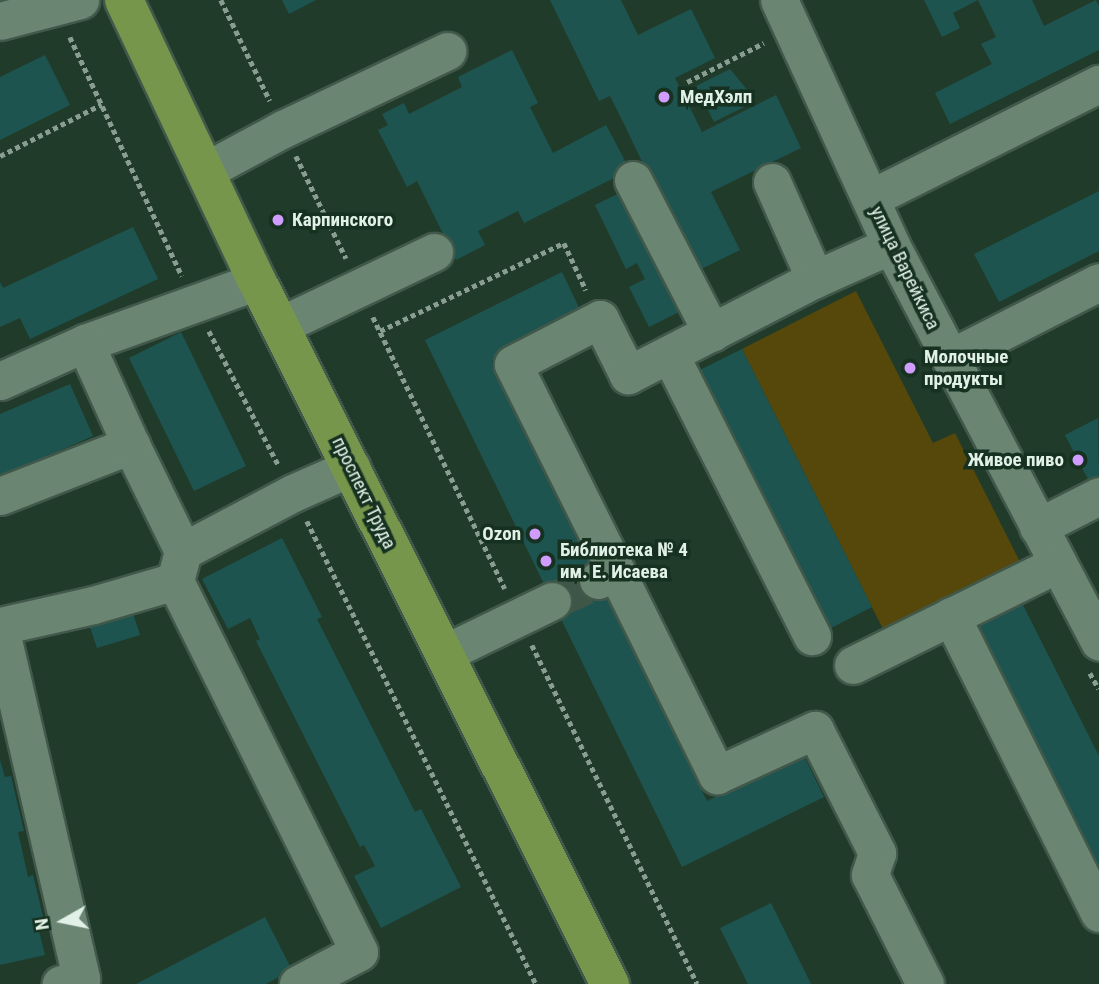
<!DOCTYPE html>
<meta charset="utf-8">
<style>
body{margin:0}
#map{position:relative;width:1099px;height:984px;overflow:hidden;background:#213b2b;font-family:"Roboto Condensed",sans-serif}
div>[style]{position:absolute}
.green>*{inset:0;background:#56480a}
.building>*{inset:0;background:#1e544f}
.minor-tunnel>*{height:37px;margin-top:-18.5px;transform-origin:0;background:repeating-linear-gradient(90deg,#3e5647 0 37px,transparent 0 55px)}
.path>*{height:4.5px;margin-top:-2.25px;transform-origin:0;background:repeating-linear-gradient(90deg,#899d90 0 5px,transparent 0 8.5px)}
.roads{filter:drop-shadow(2px 0 #41584a) drop-shadow(-2px 0 #41584a) drop-shadow(0 2px #41584a) drop-shadow(0 -2px #41584a)}
.minor>*{height:37px;margin:-18.5px;padding:0 18.5px;transform-origin:18.5px;border-radius:18.5px;background:#6a8673}
.major>*{height:38px;margin:-19px;padding:0 19px;transform-origin:19px;border-radius:19px;background:#75964b}
.dots>*{width:19px;height:19px;translate:-50% -50%;box-sizing:border-box;border:4px solid #173121;border-radius:50%}
span{translate:-50% -50%;white-space:nowrap;text-align:center;line-height:1.15;-webkit-text-stroke:7px #173121;paint-order:stroke}
.poi-label{font-size:19px;color:#e2f1e7;font-weight:700}
.left{translate:0 -50%;text-align:left}
.right{translate:-100% -50%;text-align:right}
.street-label{font-size:19px;color:#e2f1e7}
.north{position:absolute;left:28px;top:886px;width:70px;height:70px;-webkit-text-stroke:5px #173121;paint-order:stroke;rotate:261deg;font-size:19px;font-weight:700;line-height:28px;text-align:center;color:#e2f1e7}
.north::after{content:'';display:block;margin:auto;width:24px;height:32px;background:#e2f1e7;clip-path:polygon(50% 0,100% 100%,50% 72%,0 100%)}
</style>
<div id="map">
<div class="green">
<div style="clip-path:polygon(856px 291px,933px 443px,955px 433px,1021px 564px,885px 633px,742px 349px)"></div>
</div>
<div class="building">
<div style="clip-path:polygon(282px 0,316px 0,289px 14px)"></div>
<div style="clip-path:polygon(550px 0,621px 0,638px 35px,691px 9px,715px 58px,675px 78px,702px 132px,776px 95px,801px 148px,711px 192px,740px 250px,685px 277px,646px 170px,624px 124px,610px 96px,599px 101px)"></div>
<div style="clip-path:polygon(924px 0,1032px 0,1044px 26px,1096px 0,1099px 6px,1099px 50px,950px 124px,935px 93px,992px 64px,981px 44px,996px 37px,978px 0,953px 13px,960px 28px,942px 37px)"></div>
<div style="clip-path:polygon(512px 50px,538px 103px,530px 107px,553px 153px,606px 125px,630px 170px,524px 223px,518px 211px,478px 231px,485px 245px,456px 260px,417px 181px,407px 187px,378px 130px,388px 125px,382px 114px,404px 103px,409px 114px,462px 87px,458px 77px)"></div>
<div style="clip-path:polygon(45px 55px,70px 105px,0 140px,0 77px)"></div>
<div style="clip-path:polygon(730px 69px,749px 92px,748px 105px,714px 122px,696px 86px)"></div>
<div style="clip-path:polygon(632px 187px,691px 306px,649px 327px,629px 287px,645px 279px,637px 263px,626px 269px,595px 205px)"></div>
<div style="clip-path:polygon(1099px 191px,1099px 251px,999px 302px,974px 254px)"></div>
<div style="clip-path:polygon(133px 227px,158px 279px,30px 339px,20px 318px,0 327px,0 282px,3px 288px)"></div>
<div style="clip-path:polygon(562px 272px,583px 316px,492px 361px,707px 801px,803px 754px,824px 797px,682px 867px,425px 340px)"></div>
<div style="clip-path:polygon(181px 332px,246px 466px,194px 491px,129px 358px)"></div>
<div style="clip-path:polygon(742px 349px,872px 607px,825px 631px,696px 372px)"></div>
<div style="clip-path:polygon(70px 384px,93px 436px,0 477px,0 414px)"></div>
<div style="clip-path:polygon(1098px 418px,1099px 481px,1091px 485px,1065px 435px)"></div>
<div style="clip-path:polygon(282px 538px,322px 617px,317px 619px,415px 812px,421px 809px,461px 887px,381px 928px,354px 876px,375px 866px,364px 845px,360px 847px,256px 641px,260px 639px,250px 618px,228px 629px,202px 579px)"></div>
<div style="clip-path:polygon(1021px 601px,1099px 756px,1099px 882px,970px 626px)"></div>
<div style="clip-path:polygon(131px 607px,140px 635px,97px 648px,88px 621px)"></div>
<div style="clip-path:polygon(0 760px,5px 777px,11px 776px,24px 831px,18px 832px,28px 877px,33px 875px,46px 929px,39px 931px,45px 955px,0 965px)"></div>
<div style="clip-path:polygon(771px 903px,811px 984px,748px 984px,720px 928px)"></div>
<div style="clip-path:polygon(265px 917px,292px 970px,266px 984px,136px 984px)"></div>
</div>
<div class="minor-tunnel">
<div style="left:552px;top:601px;width:51px;rotate:-24.5deg"></div>
</div>
<div class="path">
<div style="left:221px;top:0;width:112px;rotate:64.1deg"></div>
<div style="left:70px;top:37px;width:264px;rotate:64.9deg"></div>
<div style="left:687px;top:82px;width:86px;rotate:-26.9deg"></div>
<div style="left:0;top:156px;width:114px;rotate:-27deg"></div>
<div style="left:296px;top:156px;width:114px;rotate:63.9deg"></div>
<div style="left:373px;top:317px;width:302px;rotate:64.1deg"></div>
<div style="left:209px;top:331px;width:152px;rotate:62.6deg"></div>
<div style="left:380px;top:331px;width:204px;rotate:-25.6deg"></div>
<div style="left:564px;top:243px;width:52px;rotate:64.9deg"></div>
<div style="left:307px;top:521px;width:517px;rotate:63.68deg"></div>
<div style="left:532px;top:645px;width:377px;rotate:64deg"></div>
<div style="left:1090px;top:673px;width:18px;rotate:61deg"></div>
</div>
<div class="roads">
<div class="minor">
<div style="left:779px;top:0;width:269px;rotate:65.4deg"></div>
<div style="left:891px;top:245px;width:448px;rotate:62.3deg"></div>
<div style="left:0;top:21px;width:83px;rotate:-14.7deg"></div>
<div style="left:205px;top:171px;width:89px;rotate:-28.3deg"></div>
<div style="left:283px;top:129px;width:182px;rotate:-25.4deg"></div>
<div style="left:633px;top:180px;width:172px;rotate:62.7deg"></div>
<div style="left:772px;top:182px;width:106px;rotate:66.1deg"></div>
<div style="left:871px;top:198px;width:255px;rotate:-26.6deg"></div>
<div style="left:279px;top:326px;width:172px;rotate:-25.5deg"></div>
<div style="left:670px;top:355px;width:315px;rotate:63.2deg"></div>
<div style="left:950px;top:358px;width:167px;rotate:-27deg"></div>
<div style="left:0;top:381px;width:93px;rotate:-24.1deg"></div>
<div style="left:85px;top:343px;width:183px;rotate:-19.8deg"></div>
<div style="left:131px;top:445px;width:118px;rotate:63.9deg"></div>
<div style="left:183px;top:551px;width:124px;rotate:-27.8deg"></div>
<div style="left:293px;top:493px;width:64px;rotate:-23.8deg"></div>
<div style="left:0;top:496px;width:141px;rotate:-21.3deg"></div>
<div style="left:131px;top:445px;width:112px;rotate:-114.3deg"></div>
<div style="left:1038px;top:527px;width:68px;rotate:-26.9deg"></div>
<div style="left:616px;top:571px;width:228px;rotate:63.7deg"></div>
<div style="left:717px;top:775px;width:108px;rotate:-24.7deg"></div>
<div style="left:815px;top:730px;width:138px;rotate:63.2deg"></div>
<div style="left:877px;top:853px;width:23px;rotate:108deg"></div>
<div style="left:870px;top:875px;width:122px;rotate:63.2deg"></div>
<div style="left:598px;top:580px;width:20px;rotate:-27deg"></div>
<div style="left:616px;top:571px;width:231px;rotate:-116.5deg"></div>
<div style="left:513px;top:364px;width:98px;rotate:-27.3deg"></div>
<div style="left:600px;top:319px;width:63px;rotate:63.4deg"></div>
<div style="left:628px;top:375px;width:210px;rotate:-27.2deg"></div>
<div style="left:815px;top:279px;width:83px;rotate:-24.1deg"></div>
<div style="left:175px;top:581px;width:414px;rotate:63.6deg"></div>
<div style="left:359px;top:952px;width:69px;rotate:152.3deg"></div>
<div style="left:951px;top:616px;width:332px;rotate:63.5deg"></div>
<div style="left:0;top:626px;width:95px;rotate:-12.7deg"></div>
<div style="left:93px;top:605px;width:85px;rotate:-16.3deg"></div>
<div style="left:175px;top:581px;width:24px;rotate:-75deg"></div>
<div style="left:0;top:627px;width:361px;rotate:77deg"></div>
<div style="left:81px;top:979px;width:21px;rotate:166deg"></div>
<div style="left:445px;top:653px;width:119px;rotate:-25.9deg"></div>
<div style="left:853px;top:665px;width:228px;rotate:-26.3deg"></div>
</div>
<div class="major">
<div style="left:124px;top:0;width:311px;rotate:64.7deg"></div>
<div style="left:257px;top:281px;width:787px;rotate:63.34deg"></div>
</div>
</div>
<div class="dots">
<div style="left:664px;top:97px;background:#d09dfe"></div>
<div style="left:278px;top:220px;background:#d09dfe"></div>
<div style="left:910px;top:368px;background:#d09dfe"></div>
<div style="left:1078px;top:460px;background:#d09dfe"></div>
<div style="left:535px;top:534px;background:#d09dfe"></div>
<div style="left:546px;top:561px;background:#d09dfe"></div>
</div>
<div class="poi-label">
<span class="left" style="left:680px;top:97px">МедХэлп</span>
<span class="left" style="left:292px;top:220px">Карпинского</span>
<span class="left" style="left:924px;top:368px">Молочные<br>продукты</span>
<span class="right" style="left:1064px;top:460px">Живое пиво</span>
<span class="right" style="left:521px;top:534px">Ozon</span>
<span class="left" style="left:560px;top:561px">Библиотека № 4<br>им. Е. Исаева</span>
</div>
<div class="street-label">
<span style="left:905px;top:268px;rotate:64deg">улица Варейкиса</span>
<span style="left:364px;top:493px;rotate:64deg">проспект Труда</span>
</div>
<div class="north">N</div>
</div>
